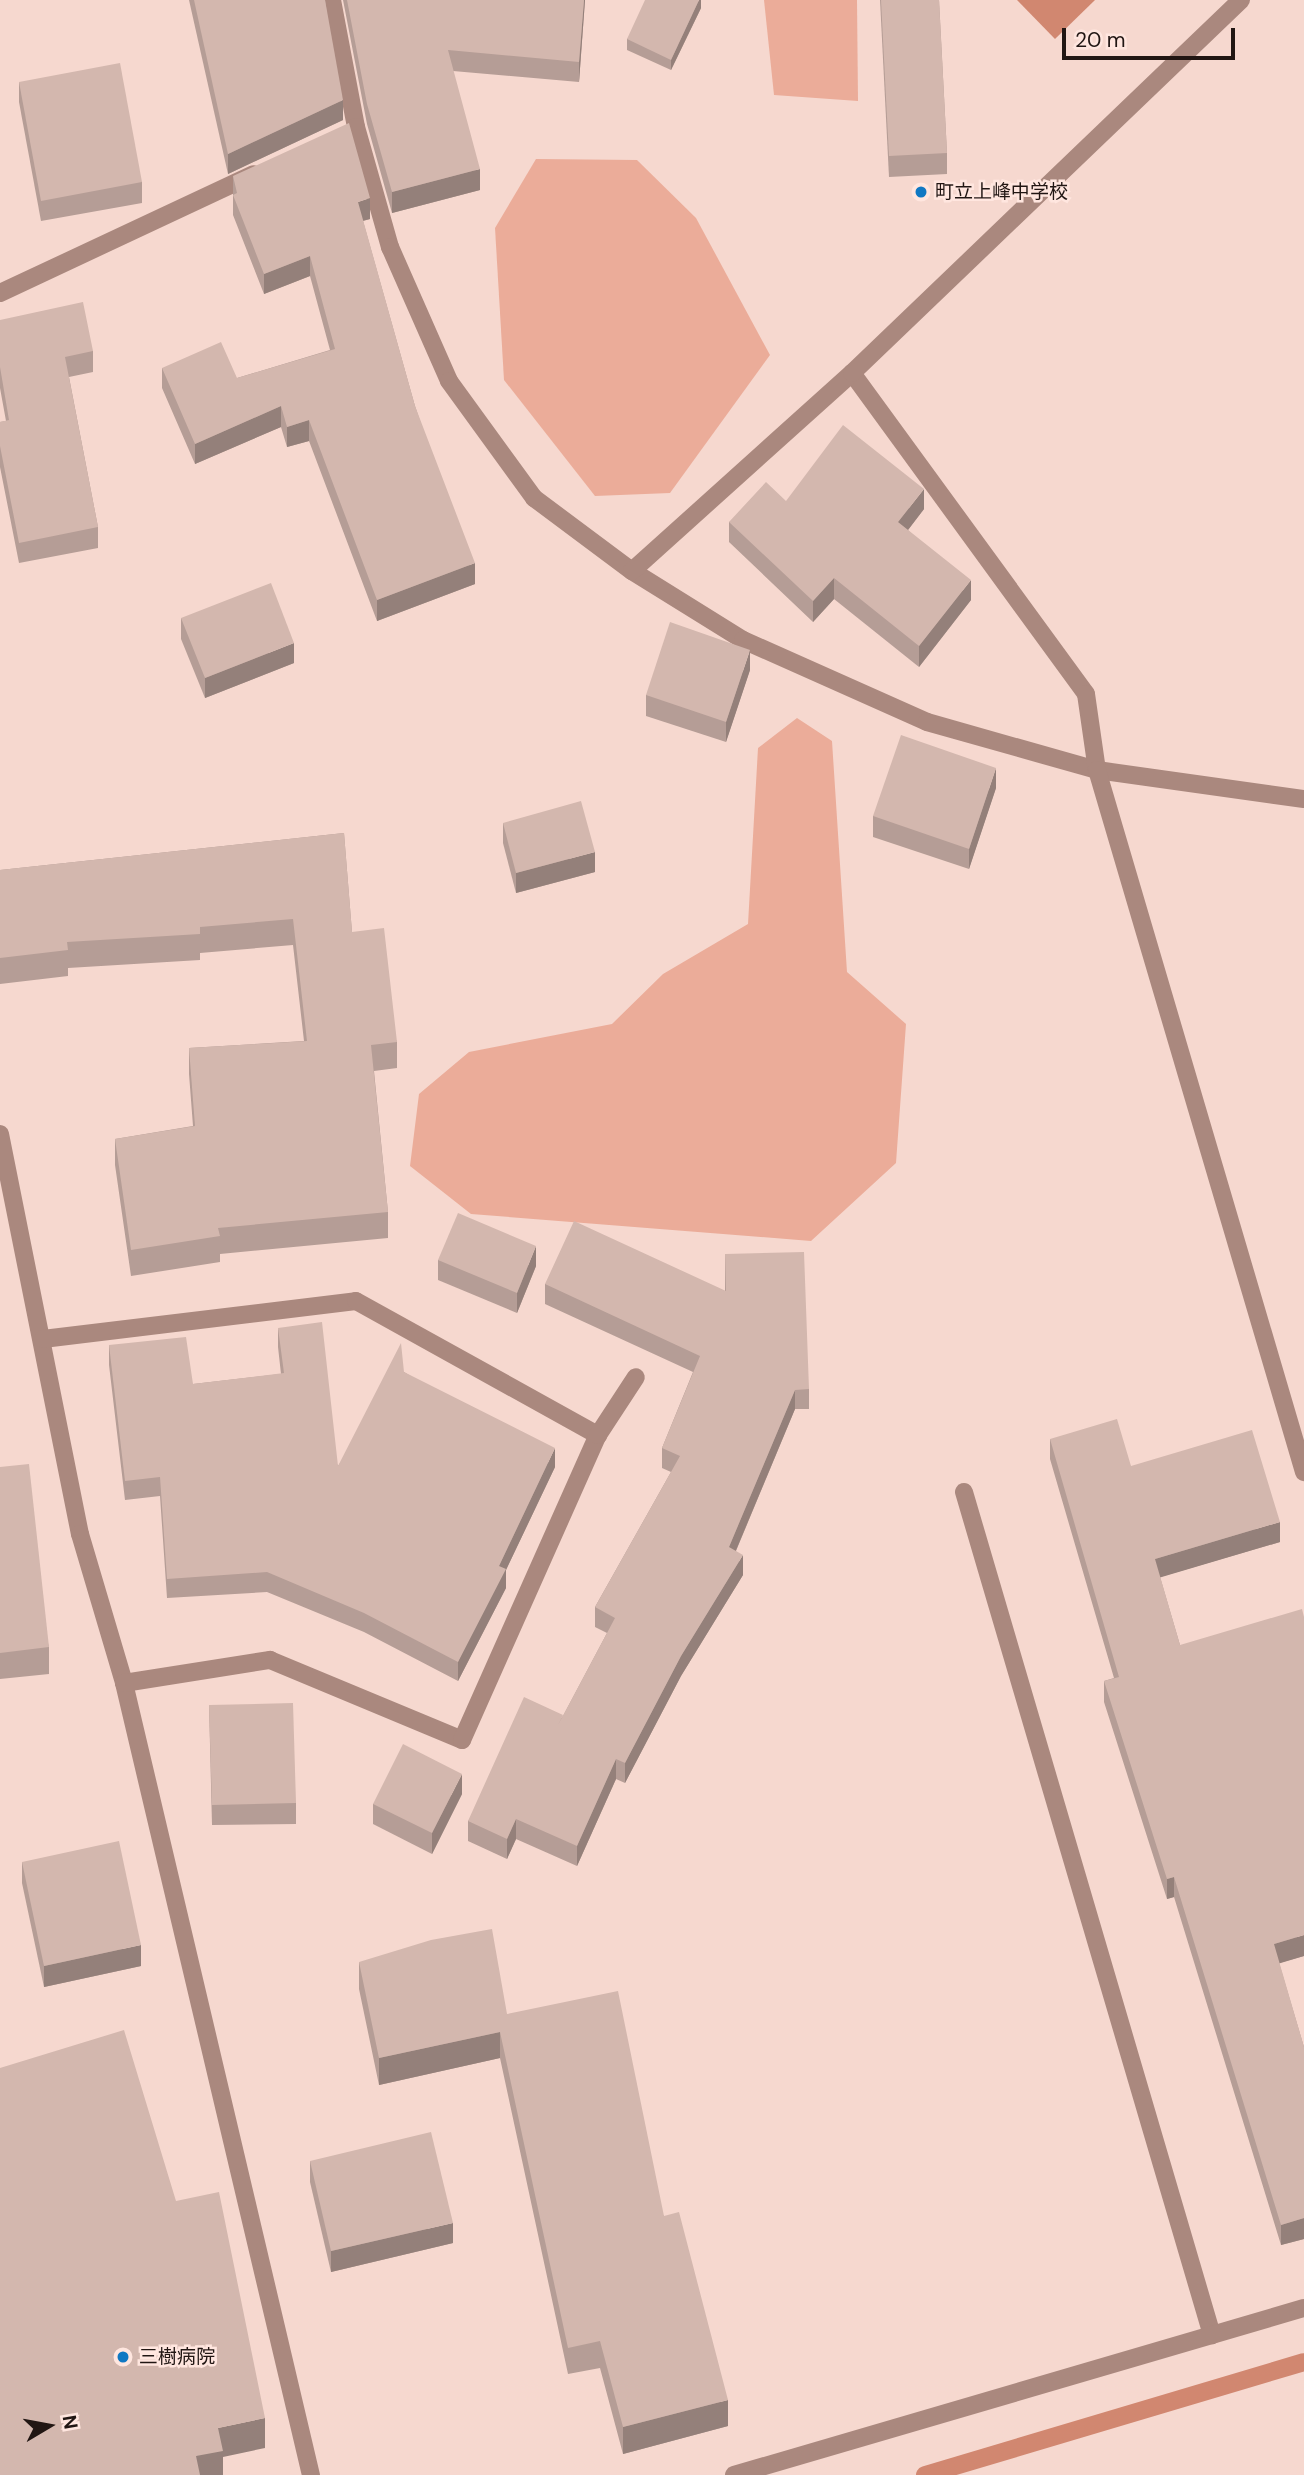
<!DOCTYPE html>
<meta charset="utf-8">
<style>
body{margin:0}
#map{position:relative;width:1304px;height:2475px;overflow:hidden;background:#f6d8cf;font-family:"DM Sans","Noto Sans JP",sans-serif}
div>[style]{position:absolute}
.green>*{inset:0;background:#ebac99}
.water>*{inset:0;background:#d18770}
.stream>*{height:18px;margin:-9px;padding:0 9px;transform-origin:9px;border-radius:9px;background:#d18770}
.minor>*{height:18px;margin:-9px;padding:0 9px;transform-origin:9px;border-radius:9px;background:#aa887e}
.wall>*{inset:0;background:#b59d96}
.shaded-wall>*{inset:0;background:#94807a}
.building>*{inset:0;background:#d3b7ae}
.dots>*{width:19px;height:19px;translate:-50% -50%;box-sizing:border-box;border:4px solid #ffe6df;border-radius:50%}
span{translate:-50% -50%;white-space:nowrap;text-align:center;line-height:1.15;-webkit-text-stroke:5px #ffe6df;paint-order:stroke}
.poi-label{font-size:19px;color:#211613}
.left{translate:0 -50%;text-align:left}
.north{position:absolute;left:14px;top:2391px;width:70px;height:70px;-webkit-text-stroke:5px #ffe6df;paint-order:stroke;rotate:80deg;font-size:19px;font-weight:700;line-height:28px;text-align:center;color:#211613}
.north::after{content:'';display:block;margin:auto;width:24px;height:32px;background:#211613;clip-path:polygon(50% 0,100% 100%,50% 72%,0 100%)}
.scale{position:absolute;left:1062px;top:28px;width:173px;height:32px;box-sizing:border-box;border:4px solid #211613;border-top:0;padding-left:9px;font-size:21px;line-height:24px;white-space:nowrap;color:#211613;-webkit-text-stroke:5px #ffe6df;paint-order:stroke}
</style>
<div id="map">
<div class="green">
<div style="clip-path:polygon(764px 0,857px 0,858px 101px,774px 95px)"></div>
<div style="clip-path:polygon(536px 159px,637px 160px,696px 218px,770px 355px,670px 493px,595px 496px,504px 380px,495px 228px)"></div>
<div style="clip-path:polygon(797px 718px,832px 741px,847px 972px,906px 1024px,896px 1163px,811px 1241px,471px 1214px,410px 1166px,419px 1094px,469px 1052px,612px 1024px,663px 974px,748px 924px,758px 748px)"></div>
</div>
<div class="water">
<div style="clip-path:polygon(1017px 0,1095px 0,1055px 39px)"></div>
</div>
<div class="stream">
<div style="left:925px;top:2475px;width:395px;rotate:-16.6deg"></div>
</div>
<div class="minor">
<div style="left:332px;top:0;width:129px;rotate:79.3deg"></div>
<div style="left:356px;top:127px;width:125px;rotate:74.2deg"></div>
<div style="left:390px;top:247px;width:146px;rotate:66.2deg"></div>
<div style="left:449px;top:381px;width:145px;rotate:54deg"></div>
<div style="left:534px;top:498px;width:122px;rotate:36.7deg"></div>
<div style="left:632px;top:571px;width:131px;rotate:31.9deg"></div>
<div style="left:743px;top:640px;width:201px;rotate:24deg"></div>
<div style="left:927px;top:722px;width:177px;rotate:15.8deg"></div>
<div style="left:1097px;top:770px;width:209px;rotate:8deg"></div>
<div style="left:0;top:293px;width:280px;rotate:-25.1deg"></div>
<div style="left:852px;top:373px;width:397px;rotate:53.9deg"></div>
<div style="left:1086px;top:694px;width:77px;rotate:81.8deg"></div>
<div style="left:1097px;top:770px;width:732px;rotate:73.57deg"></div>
<div style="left:632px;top:571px;width:296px;rotate:-42deg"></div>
<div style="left:852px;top:373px;width:539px;rotate:-43.8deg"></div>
<div style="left:0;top:1134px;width:408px;rotate:78.7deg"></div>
<div style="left:80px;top:1534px;width:155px;rotate:73.5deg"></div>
<div style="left:124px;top:1683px;width:814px;rotate:76.72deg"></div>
<div style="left:43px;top:1339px;width:315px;rotate:-6.9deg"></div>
<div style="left:356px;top:1301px;width:277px;rotate:29deg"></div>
<div style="left:964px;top:1492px;width:879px;rotate:73.61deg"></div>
<div style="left:124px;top:1683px;width:148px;rotate:-9deg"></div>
<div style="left:270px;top:1660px;width:208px;rotate:22.6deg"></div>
<div style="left:462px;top:1740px;width:334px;rotate:-66deg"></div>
<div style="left:598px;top:1435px;width:69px;rotate:-56.8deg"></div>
<div style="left:734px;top:2475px;width:594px;rotate:-16.33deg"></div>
</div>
<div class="wall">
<div style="clip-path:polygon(189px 0,325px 0,343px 120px,228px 174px)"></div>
<div style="clip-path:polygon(343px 0,585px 0,579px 82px,453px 71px,480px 190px,392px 213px,367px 124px)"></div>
<div style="clip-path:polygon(701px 0,701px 8px,671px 70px,627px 50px,627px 39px)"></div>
<div style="clip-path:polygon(880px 0,939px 0,947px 153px,947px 174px,889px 177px)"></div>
<div style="clip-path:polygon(19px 82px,142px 182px,142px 203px,41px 221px,19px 102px)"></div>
<div style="clip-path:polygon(233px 176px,370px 219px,363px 221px,415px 406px,475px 584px,377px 621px,309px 441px,287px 447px,281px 427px,195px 464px,162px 388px,162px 368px,237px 378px,330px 350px,310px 276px,264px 294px,233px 215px)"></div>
<div style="clip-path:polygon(0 320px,93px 351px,93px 372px,69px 377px,98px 527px,98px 548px,19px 563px,0 467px,0 422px,6px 421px,0 388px)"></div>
<div style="clip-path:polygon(786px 501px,924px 509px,908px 530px,971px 600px,919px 667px,834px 599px,813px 622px,729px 542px,729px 522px)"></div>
<div style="clip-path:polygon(181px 618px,294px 663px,205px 698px,181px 639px)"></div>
<div style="clip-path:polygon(750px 670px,726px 742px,646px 716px,646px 695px)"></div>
<div style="clip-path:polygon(996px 788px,969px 869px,873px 837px,873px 816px)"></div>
<div style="clip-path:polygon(503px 823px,595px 872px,516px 893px,503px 843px)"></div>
<div style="clip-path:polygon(344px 833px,352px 932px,397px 1042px,397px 1068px,374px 1071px,388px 1212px,388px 1238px,220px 1254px,220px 1262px,131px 1276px,115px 1165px,115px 1139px,193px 1126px,189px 1074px,189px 1048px,304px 1041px,293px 945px,200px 953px,200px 960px,68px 968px,68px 976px,0 984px,0 870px)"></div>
<div style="clip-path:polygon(725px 1254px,809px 1389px,809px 1409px,795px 1409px,736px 1551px,743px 1575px,681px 1676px,625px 1783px,616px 1779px,577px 1866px,516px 1839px,507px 1859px,468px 1841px,468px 1821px,563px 1716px,607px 1633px,595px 1627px,595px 1607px,671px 1472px,662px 1468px,662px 1448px,693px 1372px,545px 1304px,545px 1284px,725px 1291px)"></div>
<div style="clip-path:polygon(438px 1260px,536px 1266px,517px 1313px,438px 1280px)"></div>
<div style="clip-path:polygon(278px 1328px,338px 1466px,404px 1372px,555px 1467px,506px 1570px,506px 1588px,458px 1681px,364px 1632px,267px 1592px,167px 1598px,160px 1496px,125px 1500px,109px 1365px,109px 1345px,193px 1384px,281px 1374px,278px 1347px)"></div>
<div style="clip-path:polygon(1050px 1439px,1131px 1466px,1280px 1542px,1160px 1577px,1180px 1645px,1304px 1956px,1279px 1963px,1304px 2047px,1304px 2239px,1281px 2245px,1174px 1897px,1167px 1899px,1104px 1702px,1104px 1681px,1114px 1678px,1050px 1459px)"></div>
<div style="clip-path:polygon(0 1467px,49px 1647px,49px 1674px,0 1679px)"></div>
<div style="clip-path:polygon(209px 1705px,296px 1803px,296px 1824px,212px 1825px)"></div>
<div style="clip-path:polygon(462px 1794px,432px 1854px,373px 1824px,373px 1804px)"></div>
<div style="clip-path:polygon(22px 1862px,141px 1966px,44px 1987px,22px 1883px)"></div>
<div style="clip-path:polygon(359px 1962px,507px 2014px,664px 2216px,728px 2426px,623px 2454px,600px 2368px,568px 2374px,500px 2058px,379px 2085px,359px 1989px)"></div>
<div style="clip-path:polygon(310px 2161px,453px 2243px,331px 2272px,310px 2182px)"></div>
</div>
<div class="shaded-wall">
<div style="clip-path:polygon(584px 0,585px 0,579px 82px,579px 62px)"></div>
<div style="clip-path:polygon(699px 0,701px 0,701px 8px,671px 70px,671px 60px)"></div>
<div style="clip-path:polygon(343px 100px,343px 120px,228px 174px,228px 154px)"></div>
<div style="clip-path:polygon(480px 169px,480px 190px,392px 213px,392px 192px)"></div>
<div style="clip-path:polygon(370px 198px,370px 219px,358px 222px,358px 202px)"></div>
<div style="clip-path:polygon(310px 256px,310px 276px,264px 294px,264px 274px)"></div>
<div style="clip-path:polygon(281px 406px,281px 427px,195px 464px,195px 444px)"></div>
<div style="clip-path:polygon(309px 420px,309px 441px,287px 447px,287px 427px)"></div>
<div style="clip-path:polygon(924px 489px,924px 509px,898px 543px,898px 522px)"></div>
<div style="clip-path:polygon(475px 563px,475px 584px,377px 621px,377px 600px)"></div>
<div style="clip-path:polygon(834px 578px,834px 599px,813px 622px,813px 601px)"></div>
<div style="clip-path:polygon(971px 580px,971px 600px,919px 667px,919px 646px)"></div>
<div style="clip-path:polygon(294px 643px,294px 663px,205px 698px,205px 678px)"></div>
<div style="clip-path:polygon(750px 650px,750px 670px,726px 742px,726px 722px)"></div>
<div style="clip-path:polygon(996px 768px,996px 788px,969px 869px,969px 849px)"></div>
<div style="clip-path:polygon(595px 852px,595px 872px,516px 893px,516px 873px)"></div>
<div style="clip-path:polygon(536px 1246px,536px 1266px,517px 1313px,517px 1293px)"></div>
<div style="clip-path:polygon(795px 1390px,795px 1409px,729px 1567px,729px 1547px)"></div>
<div style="clip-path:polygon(555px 1448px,555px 1467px,506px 1570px,506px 1588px,458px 1681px,458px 1662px,499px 1566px)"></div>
<div style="clip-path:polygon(1280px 1522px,1280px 1542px,1155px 1579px,1155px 1559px)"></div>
<div style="clip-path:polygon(743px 1555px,743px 1575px,681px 1676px,625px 1783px,625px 1763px,681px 1656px)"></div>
<div style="clip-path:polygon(616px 1759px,616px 1779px,577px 1866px,577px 1846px)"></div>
<div style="clip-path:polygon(462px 1774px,462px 1794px,432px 1854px,432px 1833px)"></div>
<div style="clip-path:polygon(516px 1819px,516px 1839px,507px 1859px,507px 1839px)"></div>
<div style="clip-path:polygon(1174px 1877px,1174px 1897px,1167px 1899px,1167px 1879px)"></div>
<div style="clip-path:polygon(1304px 1935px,1304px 1956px,1274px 1965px,1274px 1944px)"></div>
<div style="clip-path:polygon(141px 1945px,141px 1966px,44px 1987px,44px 1966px)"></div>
<div style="clip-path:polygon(500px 2032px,500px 2058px,379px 2085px,379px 2058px)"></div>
<div style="clip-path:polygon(1304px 2218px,1304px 2239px,1281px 2245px,1281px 2225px)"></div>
<div style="clip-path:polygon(453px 2223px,453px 2243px,331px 2272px,331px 2251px)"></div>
<div style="clip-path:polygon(728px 2400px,728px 2426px,623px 2454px,623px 2427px)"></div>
<div style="clip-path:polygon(265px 2418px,265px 2448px,223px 2457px,223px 2475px,196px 2475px,196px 2456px,218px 2428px)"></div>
</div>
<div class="building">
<div style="clip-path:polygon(194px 0,325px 0,343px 100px,228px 154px)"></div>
<div style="clip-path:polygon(347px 0,584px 0,579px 62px,448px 50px,480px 169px,392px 192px,367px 104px)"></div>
<div style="clip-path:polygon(645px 0,699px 0,671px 60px,627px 39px)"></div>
<div style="clip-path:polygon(881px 0,939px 0,947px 153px,889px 156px)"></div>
<div style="clip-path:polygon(120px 63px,142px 182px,41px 201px,19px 82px)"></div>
<div style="clip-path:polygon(349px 123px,370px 198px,358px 202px,415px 406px,475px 563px,377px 600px,309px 420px,287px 427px,281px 406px,195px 444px,162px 368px,221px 342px,237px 378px,335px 349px,310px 256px,264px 274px,233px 195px,237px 193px,233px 176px)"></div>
<div style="clip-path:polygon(83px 302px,93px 351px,65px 357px,98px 527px,19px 543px,0 446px,0 422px,9px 420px,0 367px,0 320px)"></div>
<div style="clip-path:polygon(843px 425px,924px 489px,898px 522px,971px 580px,919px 646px,834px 578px,813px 601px,729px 522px,766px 482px,786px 501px)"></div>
<div style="clip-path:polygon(271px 583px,294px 643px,205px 678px,181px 618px)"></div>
<div style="clip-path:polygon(670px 622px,750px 650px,726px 722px,646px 695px)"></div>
<div style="clip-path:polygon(901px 735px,996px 768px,969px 849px,873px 816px)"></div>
<div style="clip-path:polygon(581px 801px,595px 852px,516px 873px,503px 823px)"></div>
<div style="clip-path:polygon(344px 833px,352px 932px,384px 928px,397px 1042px,371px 1045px,388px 1212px,218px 1228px,220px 1236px,131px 1250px,115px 1139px,195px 1126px,189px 1048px,307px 1041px,293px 919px,200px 927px,200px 934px,67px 942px,68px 950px,0 958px,0 870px)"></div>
<div style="clip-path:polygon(458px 1213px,536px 1246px,517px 1293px,438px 1260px)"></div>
<div style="clip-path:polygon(574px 1221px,726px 1291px,725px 1254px,804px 1252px,809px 1389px,795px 1390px,729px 1547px,743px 1555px,681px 1656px,625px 1763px,616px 1759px,577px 1846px,516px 1819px,507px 1839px,468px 1821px,524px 1697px,563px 1715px,558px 1725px,615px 1618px,595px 1607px,680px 1456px,662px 1448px,700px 1356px,545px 1284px)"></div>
<div style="clip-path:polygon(322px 1322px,338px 1466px,401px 1343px,404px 1372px,555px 1448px,499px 1566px,506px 1569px,458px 1662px,364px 1613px,267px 1572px,167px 1579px,160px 1477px,125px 1481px,109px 1345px,186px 1337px,193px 1384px,284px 1373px,278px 1328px)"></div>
<div style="clip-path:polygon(1117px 1419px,1131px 1466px,1252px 1430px,1280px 1522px,1155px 1559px,1180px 1645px,1302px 1609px,1304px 1617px,1304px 1935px,1274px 1944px,1304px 2047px,1304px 2218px,1281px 2225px,1174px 1877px,1167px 1879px,1104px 1681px,1119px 1677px,1050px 1439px)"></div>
<div style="clip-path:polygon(29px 1464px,49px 1647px,0 1653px,0 1467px)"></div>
<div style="clip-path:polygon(293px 1703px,296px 1803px,212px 1805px,209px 1705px)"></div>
<div style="clip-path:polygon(403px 1744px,462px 1774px,432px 1833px,373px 1804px)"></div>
<div style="clip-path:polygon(119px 1841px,141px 1945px,44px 1966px,22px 1862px)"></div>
<div style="clip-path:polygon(492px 1929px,507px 2014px,618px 1991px,664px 2216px,679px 2212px,728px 2400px,623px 2427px,600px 2341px,568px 2348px,500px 2032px,379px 2058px,359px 1962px,431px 1940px)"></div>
<div style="clip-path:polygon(124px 2030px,176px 2201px,219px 2192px,265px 2418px,218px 2428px,223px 2451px,196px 2456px,200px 2475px,0 2475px,0 2068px)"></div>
<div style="clip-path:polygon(431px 2132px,453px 2223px,331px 2251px,310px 2161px)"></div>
</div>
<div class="dots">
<div style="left:921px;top:192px;background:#1078c3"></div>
<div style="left:123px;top:2357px;background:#1078c3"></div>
</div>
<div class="poi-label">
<span class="left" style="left:935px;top:192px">町立上峰中学校</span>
<span class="left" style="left:139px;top:2357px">三樹病院</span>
</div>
<div class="north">N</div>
<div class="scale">20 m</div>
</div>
